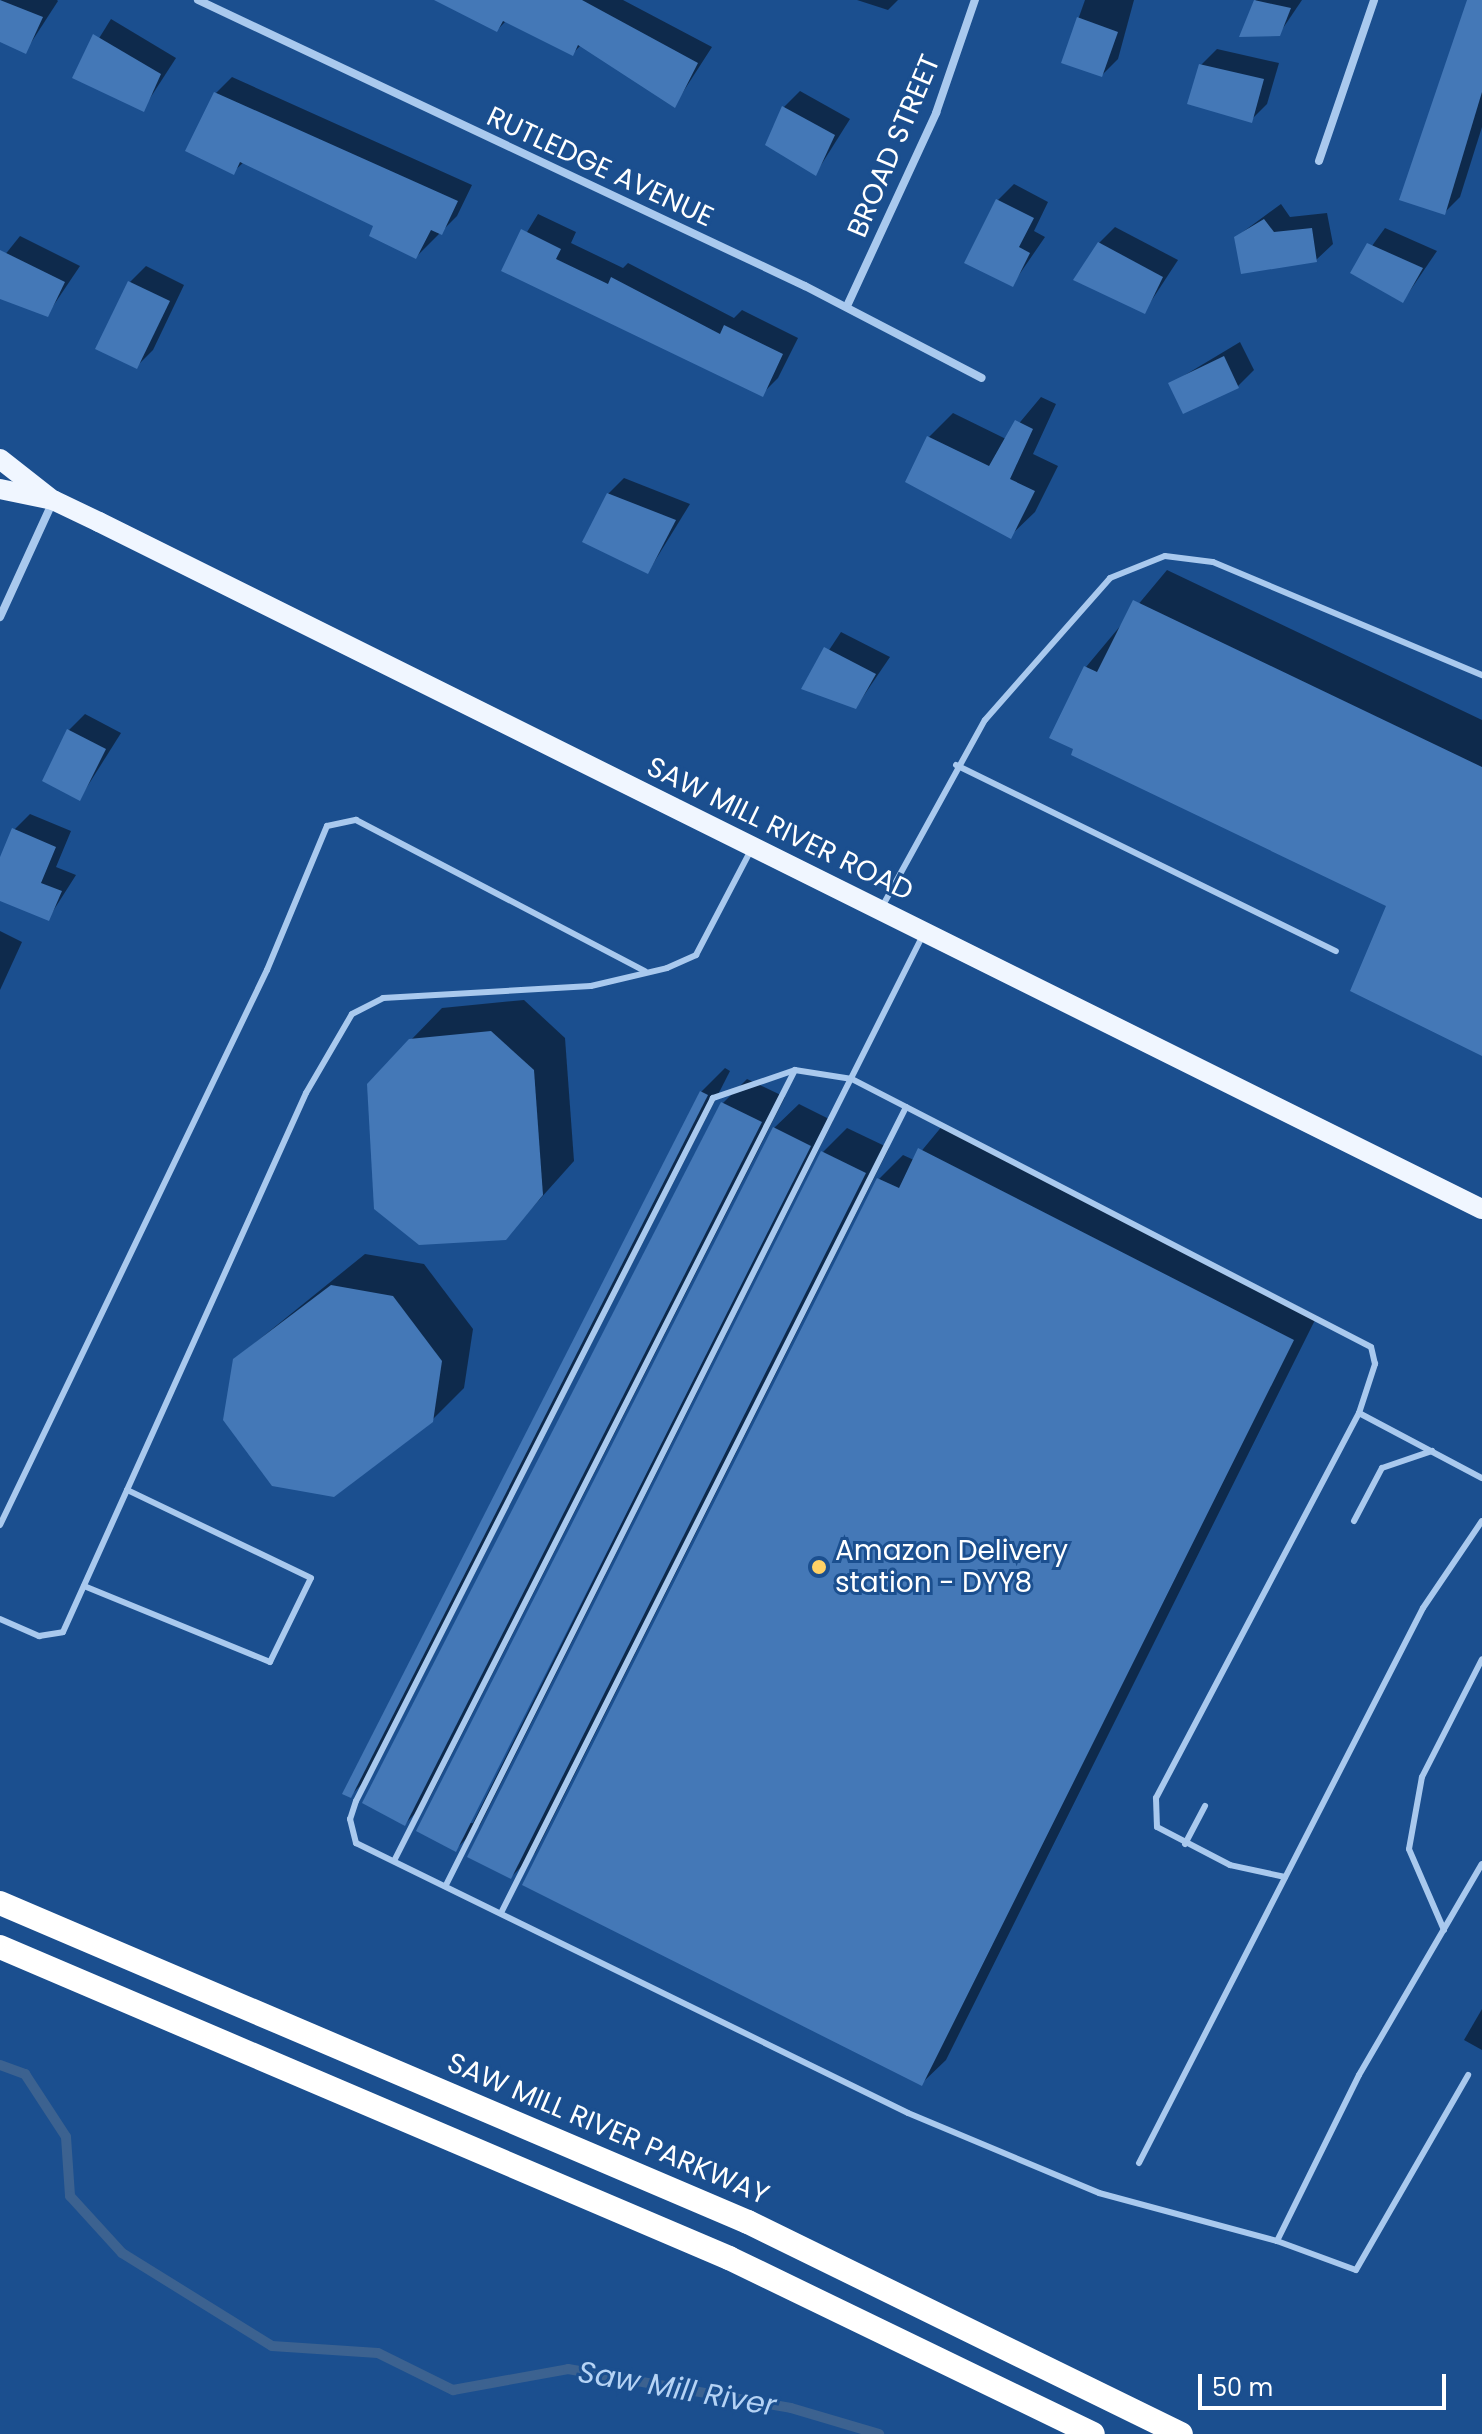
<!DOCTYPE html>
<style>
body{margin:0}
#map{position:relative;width:1482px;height:2434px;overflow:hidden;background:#1b4f8f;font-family:Poppins,sans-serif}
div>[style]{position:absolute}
.shadow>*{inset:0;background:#0007}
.stream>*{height:10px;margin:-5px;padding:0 5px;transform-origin:5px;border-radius:5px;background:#3c6290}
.building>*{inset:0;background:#4478b7}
.lane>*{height:6px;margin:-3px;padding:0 3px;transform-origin:3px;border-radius:3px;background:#a9c9ee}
.street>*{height:8px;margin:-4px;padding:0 4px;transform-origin:4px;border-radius:4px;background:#a9c9ee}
.primary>*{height:20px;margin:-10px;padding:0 10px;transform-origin:10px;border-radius:10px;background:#f0f6ff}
.highway>*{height:24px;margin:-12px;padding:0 12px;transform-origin:12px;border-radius:12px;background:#fff}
.dots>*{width:22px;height:22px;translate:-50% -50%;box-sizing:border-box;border:4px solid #1b4f8f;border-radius:50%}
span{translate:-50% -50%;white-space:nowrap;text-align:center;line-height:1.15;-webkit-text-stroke:6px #1b4f8f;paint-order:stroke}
.street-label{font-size:28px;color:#fff}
.poi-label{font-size:28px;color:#fff}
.left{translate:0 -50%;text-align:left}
.water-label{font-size:30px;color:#b5d3f5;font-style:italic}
.scale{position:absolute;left:1198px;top:2374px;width:248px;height:36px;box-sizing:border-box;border:4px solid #fff;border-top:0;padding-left:10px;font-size:24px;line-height:28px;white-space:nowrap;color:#fff;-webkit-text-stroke:6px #1b4f8f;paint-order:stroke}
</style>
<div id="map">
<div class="shadow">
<div style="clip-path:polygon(0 0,57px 0,58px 1px,25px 52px,0 40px)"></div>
<div style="clip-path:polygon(440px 0,623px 0,712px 47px,674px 106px,581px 45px,572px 54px,506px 21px,497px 30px)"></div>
<div style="clip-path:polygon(857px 0,898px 0,888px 10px)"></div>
<div style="clip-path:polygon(1085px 0,1134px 0,1118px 59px,1102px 75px,1063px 62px)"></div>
<div style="clip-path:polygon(1256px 0,1302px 0,1279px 34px,1242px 34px)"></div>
<div style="clip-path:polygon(1469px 0,1482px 0,1482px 127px,1460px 197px,1444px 213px)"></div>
<div style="clip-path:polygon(111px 19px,176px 58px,143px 109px,75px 77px)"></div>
<div style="clip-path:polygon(1217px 49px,1279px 63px,1267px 104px,1251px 120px,1201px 65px)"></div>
<div style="clip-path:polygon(232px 77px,472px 185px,457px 216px,416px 257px,376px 225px,244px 162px,233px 172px,216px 93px)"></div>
<div style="clip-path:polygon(800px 91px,850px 119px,816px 173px,784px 107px)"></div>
<div style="clip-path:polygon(1014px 184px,1048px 202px,1034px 231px,1045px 237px,1012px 285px,998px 200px)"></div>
<div style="clip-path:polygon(1281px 204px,1290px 217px,1327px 213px,1333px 244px,1316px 260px,1236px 237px)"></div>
<div style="clip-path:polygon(538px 214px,576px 232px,571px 243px,623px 268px,628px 263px,734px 318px,742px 310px,798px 338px,778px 378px,762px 394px,504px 270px)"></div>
<div style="clip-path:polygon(1115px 227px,1178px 260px,1144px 312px,1099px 243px)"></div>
<div style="clip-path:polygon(1385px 228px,1437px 251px,1403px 301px,1353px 272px)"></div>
<div style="clip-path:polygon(20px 236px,80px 266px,47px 315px,0 295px,0 261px)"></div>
<div style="clip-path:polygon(146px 266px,184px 285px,153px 350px,137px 366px,130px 282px)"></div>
<div style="clip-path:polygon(1240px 342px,1254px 370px,1238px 386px,1170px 384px)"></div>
<div style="clip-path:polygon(1041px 397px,1056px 404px,1033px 454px,1058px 466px,1035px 512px,1010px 536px,908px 481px,929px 437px,953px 413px,1006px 439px)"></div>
<div style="clip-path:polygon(624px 478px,690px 504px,648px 572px,608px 494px)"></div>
<div style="clip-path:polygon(1167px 570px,1482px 720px,1482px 1054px,1389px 905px,1086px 667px)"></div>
<div style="clip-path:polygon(841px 632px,890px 657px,856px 707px,804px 688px)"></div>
<div style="clip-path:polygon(85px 714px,121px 733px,80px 798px,69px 730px)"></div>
<div style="clip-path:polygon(30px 814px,71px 831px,56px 867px,76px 875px,48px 919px,0 899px,0 865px,14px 830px)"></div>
<div style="clip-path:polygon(0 931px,22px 942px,0 990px)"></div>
<div style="clip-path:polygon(524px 1000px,565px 1038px,574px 1161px,505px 1238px,410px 1041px,442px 1008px)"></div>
<div style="clip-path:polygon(725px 1068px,730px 1071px,374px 1772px,350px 1796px,701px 1092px)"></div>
<div style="clip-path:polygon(747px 1079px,785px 1097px,429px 1799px,405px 1824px,723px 1103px)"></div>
<div style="clip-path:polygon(evenodd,799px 1104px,833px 1121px,480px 1825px,456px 1849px,774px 1128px,799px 1104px,813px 1136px,473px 1823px,468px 1823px,813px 1136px)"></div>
<div style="clip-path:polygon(943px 1125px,1317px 1316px,946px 2060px,921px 2084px,879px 1179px,903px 1155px,914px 1160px)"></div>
<div style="clip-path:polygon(847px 1128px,889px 1148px,535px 1853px,511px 1877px,823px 1152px)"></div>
<div style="clip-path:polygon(365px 1254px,424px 1264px,473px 1329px,464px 1388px,431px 1421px,234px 1360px)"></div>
<div style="clip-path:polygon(1482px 2009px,1482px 2050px,1464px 2040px)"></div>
</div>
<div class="stream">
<div style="left:0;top:2065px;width:27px;rotate:20deg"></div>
<div style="left:25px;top:2074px;width:75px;rotate:56.9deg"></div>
<div style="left:66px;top:2137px;width:59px;rotate:86.1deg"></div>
<div style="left:70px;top:2196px;width:77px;rotate:47.6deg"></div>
<div style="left:122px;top:2253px;width:176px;rotate:31.8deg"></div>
<div style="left:272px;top:2346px;width:106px;rotate:3.8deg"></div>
<div style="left:378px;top:2353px;width:84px;rotate:26.3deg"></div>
<div style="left:453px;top:2390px;width:117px;rotate:-10.3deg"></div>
<div style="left:568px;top:2369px;width:226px;rotate:9.9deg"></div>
<div style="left:791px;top:2408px;width:92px;rotate:16.5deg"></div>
</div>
<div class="building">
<div style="clip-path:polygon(0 0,43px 17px,26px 54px,0 42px)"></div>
<div style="clip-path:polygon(434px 0,582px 0,698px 63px,675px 108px,578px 45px,573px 56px,503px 21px,497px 32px)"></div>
<div style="clip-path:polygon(1254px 0,1291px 8px,1280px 36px,1239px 37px)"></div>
<div style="clip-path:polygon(1467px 0,1482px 0,1482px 92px,1445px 215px,1399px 200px)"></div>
<div style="clip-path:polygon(1077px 17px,1118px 32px,1102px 77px,1061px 63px)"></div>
<div style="clip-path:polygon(93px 34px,161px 74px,144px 112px,72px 78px)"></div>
<div style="clip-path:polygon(1199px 64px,1264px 79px,1252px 123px,1187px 104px)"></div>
<div style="clip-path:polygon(214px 92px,458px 201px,442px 235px,431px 230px,416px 259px,369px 236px,373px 226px,240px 162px,234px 175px,185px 151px)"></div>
<div style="clip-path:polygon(782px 106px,835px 135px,816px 176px,765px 145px)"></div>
<div style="clip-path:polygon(996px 199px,1034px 218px,1019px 247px,1030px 253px,1013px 287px,964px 263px)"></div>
<div style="clip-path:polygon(1264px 219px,1274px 232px,1312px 228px,1317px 262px,1241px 274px,1234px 237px)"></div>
<div style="clip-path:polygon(521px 229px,561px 249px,556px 259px,608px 284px,611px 277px,720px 334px,724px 325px,783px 354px,763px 397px,501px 271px)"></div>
<div style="clip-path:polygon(1098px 242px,1163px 277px,1145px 314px,1073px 280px)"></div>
<div style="clip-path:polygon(1367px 243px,1423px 268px,1403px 303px,1350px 273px)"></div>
<div style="clip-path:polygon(0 250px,65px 282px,48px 317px,0 299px)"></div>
<div style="clip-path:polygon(128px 281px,170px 301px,137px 369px,95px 349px)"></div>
<div style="clip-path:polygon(1224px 356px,1239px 388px,1183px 414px,1168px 383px)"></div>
<div style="clip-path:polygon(1015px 420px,1033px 429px,1010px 479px,1035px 491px,1011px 539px,905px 482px,927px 436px,989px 466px)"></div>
<div style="clip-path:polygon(607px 493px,676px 520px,648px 574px,582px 542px)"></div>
<div style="clip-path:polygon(1133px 600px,1482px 767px,1482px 1056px,1350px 991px,1386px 906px,1071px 755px,1073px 749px,1049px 738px,1084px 666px,1097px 672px)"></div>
<div style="clip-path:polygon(824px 647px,876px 674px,856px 709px,801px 689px)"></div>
<div style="clip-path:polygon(67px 729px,106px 749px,80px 801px,42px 781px)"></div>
<div style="clip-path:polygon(12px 828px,56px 847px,41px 883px,62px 891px,49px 921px,0 901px,0 857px)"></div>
<div style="clip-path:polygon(491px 1031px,534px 1070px,543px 1195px,506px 1240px,419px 1245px,374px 1209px,367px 1084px,409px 1039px)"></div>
<div style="clip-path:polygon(700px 1091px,708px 1095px,351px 1798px,342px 1794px)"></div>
<div style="clip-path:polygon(721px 1102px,762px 1122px,405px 1826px,362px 1803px)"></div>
<div style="clip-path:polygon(773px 1127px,811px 1146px,456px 1852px,416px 1831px)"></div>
<div style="clip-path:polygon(918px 1148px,1294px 1340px,922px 2086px,522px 1885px,877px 1178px,899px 1188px)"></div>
<div style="clip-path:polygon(821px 1151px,866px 1173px,511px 1879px,467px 1857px)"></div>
<div style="clip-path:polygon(331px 1285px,393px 1296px,442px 1361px,433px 1422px,334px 1497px,272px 1486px,223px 1420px,233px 1359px)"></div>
</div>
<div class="lane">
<div style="left:956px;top:765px;width:423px;rotate:26.1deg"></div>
<div style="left:882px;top:907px;width:213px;rotate:-61.2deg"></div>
<div style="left:985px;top:720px;width:189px;rotate:-48.6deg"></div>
<div style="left:1110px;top:578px;width:59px;rotate:-21.8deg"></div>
<div style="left:1165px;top:556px;width:48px;rotate:7.1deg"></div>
<div style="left:1213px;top:562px;width:292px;rotate:22.8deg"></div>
<div style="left:1359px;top:1413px;width:139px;rotate:27.9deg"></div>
<div style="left:1354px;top:1521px;width:60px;rotate:-62.2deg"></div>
<div style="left:1382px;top:1468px;width:53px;rotate:-18.8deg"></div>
<div style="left:0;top:1525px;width:616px;rotate:-64.31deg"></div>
<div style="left:267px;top:970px;width:156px;rotate:-67.4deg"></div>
<div style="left:327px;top:826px;width:30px;rotate:-12deg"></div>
<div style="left:356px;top:820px;width:326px;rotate:27.6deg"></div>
<div style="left:84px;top:1586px;width:201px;rotate:22.2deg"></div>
<div style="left:270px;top:1662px;width:93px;rotate:-64deg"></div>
<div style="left:311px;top:1578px;width:204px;rotate:-154.4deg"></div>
<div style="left:0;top:1619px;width:43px;rotate:23.6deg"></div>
<div style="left:39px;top:1636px;width:24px;rotate:-9deg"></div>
<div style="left:63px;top:1632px;width:591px;rotate:-65.73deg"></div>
<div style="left:306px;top:1093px;width:91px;rotate:-59.8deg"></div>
<div style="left:352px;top:1014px;width:35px;rotate:-27deg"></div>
<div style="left:383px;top:998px;width:208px;rotate:-3.3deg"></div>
<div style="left:591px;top:986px;width:78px;rotate:-13.3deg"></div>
<div style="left:667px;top:968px;width:32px;rotate:-24deg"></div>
<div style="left:696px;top:955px;width:119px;rotate:-62.4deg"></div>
<div style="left:1185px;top:1844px;width:43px;rotate:-62.2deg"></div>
<div style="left:394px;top:1861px;width:887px;rotate:-63.12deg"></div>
<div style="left:1285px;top:1877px;width:56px;rotate:-167.7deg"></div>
<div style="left:1230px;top:1865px;width:82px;rotate:-152.5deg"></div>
<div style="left:1157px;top:1827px;width:29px;rotate:-92deg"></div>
<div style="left:1156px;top:1798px;width:435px;rotate:-62.2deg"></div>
<div style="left:1359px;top:1413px;width:52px;rotate:-71.9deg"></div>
<div style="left:1375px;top:1364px;width:17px;rotate:-103deg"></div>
<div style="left:1371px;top:1347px;width:584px;rotate:-152.69deg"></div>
<div style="left:852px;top:1079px;width:58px;rotate:-171deg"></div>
<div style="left:795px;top:1070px;width:87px;rotate:161.1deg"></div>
<div style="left:713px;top:1098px;width:788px;rotate:116.92deg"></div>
<div style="left:356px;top:1801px;width:19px;rotate:108deg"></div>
<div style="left:350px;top:1819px;width:25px;rotate:76deg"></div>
<div style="left:356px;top:1843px;width:614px;rotate:26.06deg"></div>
<div style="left:908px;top:2113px;width:207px;rotate:22.7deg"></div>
<div style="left:1099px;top:2193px;width:184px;rotate:15.1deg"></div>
<div style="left:1277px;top:2241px;width:185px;rotate:-63.7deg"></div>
<div style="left:1359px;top:2075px;width:244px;rotate:-59.8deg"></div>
<div style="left:446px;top:1885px;width:1063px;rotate:-63.34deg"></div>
<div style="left:501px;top:1913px;width:902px;rotate:-63.32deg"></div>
<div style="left:1444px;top:1930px;width:88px;rotate:-113.4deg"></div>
<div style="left:1409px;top:1849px;width:73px;rotate:-79.8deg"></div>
<div style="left:1422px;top:1777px;width:132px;rotate:-63deg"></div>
<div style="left:1139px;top:2163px;width:623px;rotate:-62.9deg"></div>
<div style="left:1423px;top:1608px;width:105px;rotate:-55.9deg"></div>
<div style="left:1277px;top:2241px;width:84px;rotate:20.2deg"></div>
<div style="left:1356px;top:2270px;width:225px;rotate:-60.1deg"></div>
</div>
<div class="street">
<div style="left:198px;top:0;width:671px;rotate:25.23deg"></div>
<div style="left:805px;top:286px;width:199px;rotate:27.5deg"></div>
<div style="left:1319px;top:161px;width:170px;rotate:-71.1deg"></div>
<div style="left:847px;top:306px;width:213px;rotate:-65.2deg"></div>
<div style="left:936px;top:113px;width:120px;rotate:-71deg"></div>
<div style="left:0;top:617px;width:128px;rotate:-65.4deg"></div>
</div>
<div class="primary">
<div style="left:0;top:459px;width:63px;rotate:38deg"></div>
<div style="left:0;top:489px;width:54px;rotate:11.7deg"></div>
<div style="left:53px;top:500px;width:51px;rotate:25.6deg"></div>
<div style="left:99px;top:522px;width:1544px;rotate:26.42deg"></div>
</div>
<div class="highway">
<div style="left:0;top:1903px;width:813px;rotate:23.1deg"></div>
<div style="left:748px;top:2222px;width:482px;rotate:26.1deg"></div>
<div style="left:0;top:1947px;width:793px;rotate:23.1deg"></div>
<div style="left:729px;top:2258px;width:404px;rotate:25.8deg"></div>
</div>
<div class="dots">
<div style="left:819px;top:1567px;background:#ffd166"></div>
</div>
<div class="street-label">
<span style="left:894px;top:146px;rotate:-67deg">BROAD STREET</span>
<span style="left:600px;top:167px;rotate:25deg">RUTLEDGE AVENUE</span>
<span style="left:780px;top:829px;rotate:26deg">SAW MILL RIVER ROAD</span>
<span style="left:608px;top:2129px;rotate:23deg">SAW MILL RIVER PARKWAY</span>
</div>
<div class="poi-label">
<span class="left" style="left:835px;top:1567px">Amazon Delivery<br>station - DYY8</span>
</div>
<div class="water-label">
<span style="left:677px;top:2389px;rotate:10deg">Saw Mill River</span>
</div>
<div class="scale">50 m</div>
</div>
